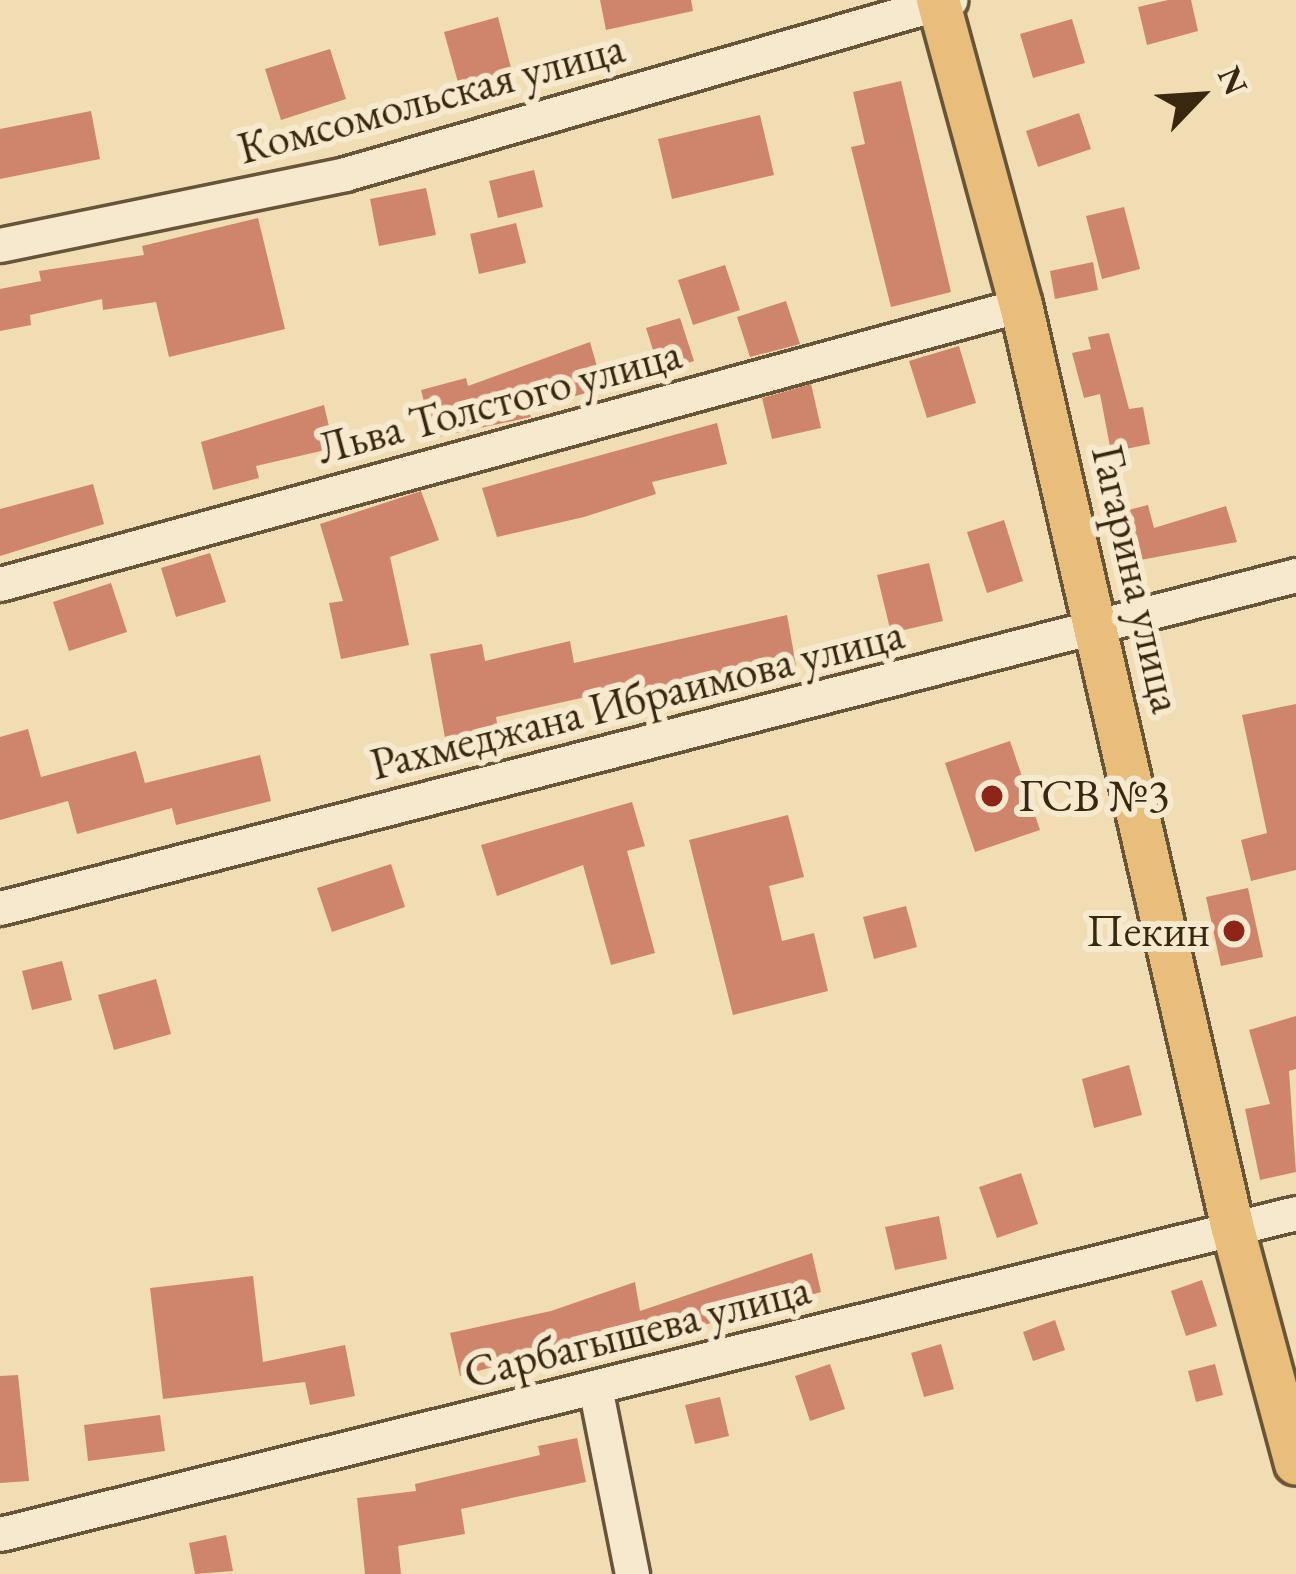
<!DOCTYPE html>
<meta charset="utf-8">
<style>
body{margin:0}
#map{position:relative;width:1296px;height:1574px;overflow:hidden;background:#f1ddb3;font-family:"EB Garamond",serif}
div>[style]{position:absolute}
.building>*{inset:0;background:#cf856c}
.roads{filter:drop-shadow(3px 0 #685439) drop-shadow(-3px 0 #685439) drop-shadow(0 3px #685439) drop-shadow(0 -3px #685439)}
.minor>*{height:33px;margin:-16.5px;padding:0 16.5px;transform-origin:16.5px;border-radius:16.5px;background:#f6e9ce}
.major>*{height:42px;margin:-21px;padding:0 21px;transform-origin:21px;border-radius:21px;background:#e8be7a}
.dots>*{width:33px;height:33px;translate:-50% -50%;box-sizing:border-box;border:6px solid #f6e9ce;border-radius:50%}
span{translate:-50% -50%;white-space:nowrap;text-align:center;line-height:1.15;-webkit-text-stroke:12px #f6e9ce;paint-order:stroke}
.street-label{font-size:45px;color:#3a2710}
.poi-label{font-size:45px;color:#3a2710}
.left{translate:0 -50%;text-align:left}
.right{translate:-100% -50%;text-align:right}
.north{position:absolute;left:1140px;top:36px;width:120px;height:120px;-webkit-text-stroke:9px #f6e9ce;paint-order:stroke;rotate:65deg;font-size:33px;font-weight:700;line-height:48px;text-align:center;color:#3a2710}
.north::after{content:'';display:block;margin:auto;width:42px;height:54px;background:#3a2710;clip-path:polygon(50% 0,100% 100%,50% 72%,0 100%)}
</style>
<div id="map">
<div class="building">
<div style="clip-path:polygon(600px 0,691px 0,693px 11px,606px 30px)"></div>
<div style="clip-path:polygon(1168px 0,1191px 0,1198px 31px,1147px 45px,1138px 7px)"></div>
<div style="clip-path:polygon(498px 17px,512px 72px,459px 86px,444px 32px)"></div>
<div style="clip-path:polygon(1072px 19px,1085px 63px,1033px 78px,1020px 34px)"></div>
<div style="clip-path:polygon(330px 49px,346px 99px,281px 120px,265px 69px)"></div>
<div style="clip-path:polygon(901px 81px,951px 292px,891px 307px,851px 147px,865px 144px,853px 92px)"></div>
<div style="clip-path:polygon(91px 111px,100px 159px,0 179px,0 129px)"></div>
<div style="clip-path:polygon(1079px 113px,1091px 149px,1038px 167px,1026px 131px)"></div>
<div style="clip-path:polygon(760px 115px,774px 175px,672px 199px,658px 139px)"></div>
<div style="clip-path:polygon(534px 170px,543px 207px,498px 218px,489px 181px)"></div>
<div style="clip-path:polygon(426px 188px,436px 235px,379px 246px,370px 199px)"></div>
<div style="clip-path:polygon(1124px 207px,1140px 269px,1102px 279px,1086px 216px)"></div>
<div style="clip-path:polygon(258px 218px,285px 329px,169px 357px,156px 302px,103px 310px,102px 299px,30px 315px,31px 325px,0 331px,0 289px,41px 281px,39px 271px,144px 255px,142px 246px)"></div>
<div style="clip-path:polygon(516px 223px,526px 263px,479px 274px,470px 234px)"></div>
<div style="clip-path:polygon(1093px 262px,1098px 290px,1055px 299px,1050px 271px)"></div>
<div style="clip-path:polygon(725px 265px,740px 310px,693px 325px,678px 280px)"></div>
<div style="clip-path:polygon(786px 301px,800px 344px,750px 357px,737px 317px)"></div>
<div style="clip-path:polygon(680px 318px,694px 361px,660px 372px,646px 328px)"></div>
<div style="clip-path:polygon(1109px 333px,1129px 409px,1143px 407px,1150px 444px,1111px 452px,1100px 394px,1084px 398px,1072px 353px,1091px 349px,1088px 337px)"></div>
<div style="clip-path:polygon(590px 342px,603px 388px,528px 410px,531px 417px,433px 438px,421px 390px,466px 378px,468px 386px)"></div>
<div style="clip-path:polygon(959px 346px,976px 403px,927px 418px,909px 361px)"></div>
<div style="clip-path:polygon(811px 384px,821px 428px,772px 439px,762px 398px)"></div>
<div style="clip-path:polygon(324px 405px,334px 448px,256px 466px,259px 478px,213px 490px,201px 442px)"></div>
<div style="clip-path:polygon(717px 423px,727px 464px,652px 482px,656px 494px,584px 517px,497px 537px,482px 488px)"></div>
<div style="clip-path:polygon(93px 484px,104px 524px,0 556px,0 509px)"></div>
<div style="clip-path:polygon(421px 491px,439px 540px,390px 557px,409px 645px,341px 659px,329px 603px,343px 601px,320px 524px)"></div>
<div style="clip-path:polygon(1148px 505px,1154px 528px,1226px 506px,1237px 542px,1119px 564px,1108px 515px)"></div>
<div style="clip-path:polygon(1004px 520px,1023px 581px,987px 593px,967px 532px)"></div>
<div style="clip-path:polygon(210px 553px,226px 602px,176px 617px,161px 568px)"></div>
<div style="clip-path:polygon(929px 563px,943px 621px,891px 633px,877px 575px)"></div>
<div style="clip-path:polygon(111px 583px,127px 632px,69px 651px,53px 602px)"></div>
<div style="clip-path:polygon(787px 615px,797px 671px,767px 676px,766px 669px,689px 689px,687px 680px,607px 704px,604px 693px,496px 717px,498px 728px,445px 738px,430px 654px,482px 644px,485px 661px,570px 641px,574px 663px)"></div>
<div style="clip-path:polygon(1296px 704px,1296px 870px,1251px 881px,1241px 840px,1267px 833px,1242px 715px)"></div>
<div style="clip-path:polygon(28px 729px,41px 777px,136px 751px,145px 783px,260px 755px,271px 801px,176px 825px,172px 808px,77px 834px,68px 801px,0 820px,0 737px)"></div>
<div style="clip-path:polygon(1010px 741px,1040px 830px,975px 852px,945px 763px)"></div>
<div style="clip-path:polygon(632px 802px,645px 846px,627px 851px,655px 953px,611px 965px,583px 865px,497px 896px,481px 845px)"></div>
<div style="clip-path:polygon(788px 815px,804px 877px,769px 886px,782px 941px,814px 933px,828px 991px,733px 1015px,689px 840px)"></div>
<div style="clip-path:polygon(391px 864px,405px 907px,332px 932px,317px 888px)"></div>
<div style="clip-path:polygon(1248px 888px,1263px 957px,1221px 966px,1206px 897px)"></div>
<div style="clip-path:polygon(906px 906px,917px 947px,874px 959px,863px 917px)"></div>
<div style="clip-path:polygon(62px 961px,72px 1000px,32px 1010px,22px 971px)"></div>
<div style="clip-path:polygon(156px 979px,171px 1034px,114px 1050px,98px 995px)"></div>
<div style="clip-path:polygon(1296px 1016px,1296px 1069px,1289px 1071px,1296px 1172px,1260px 1180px,1245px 1109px,1270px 1104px,1249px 1030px)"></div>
<div style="clip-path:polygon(1129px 1065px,1142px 1115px,1094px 1128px,1082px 1079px)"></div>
<div style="clip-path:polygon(1021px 1173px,1038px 1224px,997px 1238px,979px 1187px)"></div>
<div style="clip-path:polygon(939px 1216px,947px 1259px,895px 1270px,885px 1227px)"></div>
<div style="clip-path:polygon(812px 1253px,821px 1292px,690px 1329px,687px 1321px,603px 1337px,460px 1376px,450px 1333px,551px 1311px,635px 1282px,640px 1311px)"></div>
<div style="clip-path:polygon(253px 1276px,263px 1362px,345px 1345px,355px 1396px,310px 1405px,305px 1382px,163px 1399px,150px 1288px)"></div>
<div style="clip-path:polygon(1202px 1280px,1217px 1326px,1186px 1336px,1171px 1291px)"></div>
<div style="clip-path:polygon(1055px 1320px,1065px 1350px,1033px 1361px,1023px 1332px)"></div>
<div style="clip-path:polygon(941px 1344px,954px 1389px,924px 1397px,911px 1353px)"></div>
<div style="clip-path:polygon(830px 1364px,845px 1409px,810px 1421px,795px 1376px)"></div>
<div style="clip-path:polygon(1215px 1364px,1223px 1395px,1196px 1402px,1188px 1371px)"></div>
<div style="clip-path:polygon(18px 1375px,29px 1481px,0 1483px,0 1376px)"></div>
<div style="clip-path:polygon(720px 1397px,729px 1436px,695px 1444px,685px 1405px)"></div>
<div style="clip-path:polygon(160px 1415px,165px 1451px,88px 1461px,84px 1425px)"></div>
<div style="clip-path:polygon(577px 1438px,586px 1482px,461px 1509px,465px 1534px,398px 1546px,401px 1574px,365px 1574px,357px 1498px,416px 1491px,415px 1484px,540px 1455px,538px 1446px)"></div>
<div style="clip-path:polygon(226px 1535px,233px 1571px,195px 1574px,189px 1543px)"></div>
</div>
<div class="roads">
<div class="minor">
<div style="left:0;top:245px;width:352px;rotate:-11.6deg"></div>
<div style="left:345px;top:174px;width:630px;rotate:-16.05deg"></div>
<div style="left:0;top:584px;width:1058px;rotate:-15.28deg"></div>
<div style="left:0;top:908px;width:1338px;rotate:-14.41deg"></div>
<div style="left:595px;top:1387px;width:191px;rotate:78.8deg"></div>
<div style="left:0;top:1534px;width:1335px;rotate:-13.91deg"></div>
</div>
<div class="major">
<div style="left:938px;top:0;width:316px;rotate:74.8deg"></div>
<div style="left:1021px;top:305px;width:944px;rotate:77.08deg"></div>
<div style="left:1232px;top:1225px;width:247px;rotate:75deg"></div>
</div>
</div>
<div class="dots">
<div style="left:992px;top:796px;background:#8f2418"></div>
<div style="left:1234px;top:931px;background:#8f2418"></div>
</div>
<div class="street-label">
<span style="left:431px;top:98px;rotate:-15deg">Комсомольская улица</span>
<span style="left:499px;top:401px;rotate:-15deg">Льва Толстого улица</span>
<span style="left:1137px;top:579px;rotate:77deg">Гагарина улица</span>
<span style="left:637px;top:699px;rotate:-14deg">Рахмеджана Ибраимова улица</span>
<span style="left:637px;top:1331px;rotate:-14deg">Сарбагышева улица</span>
</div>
<div class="poi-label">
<span class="left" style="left:1019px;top:796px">ГСВ №3</span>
<span class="right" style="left:1210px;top:931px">Пекин</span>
</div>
<div class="north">N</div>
</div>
